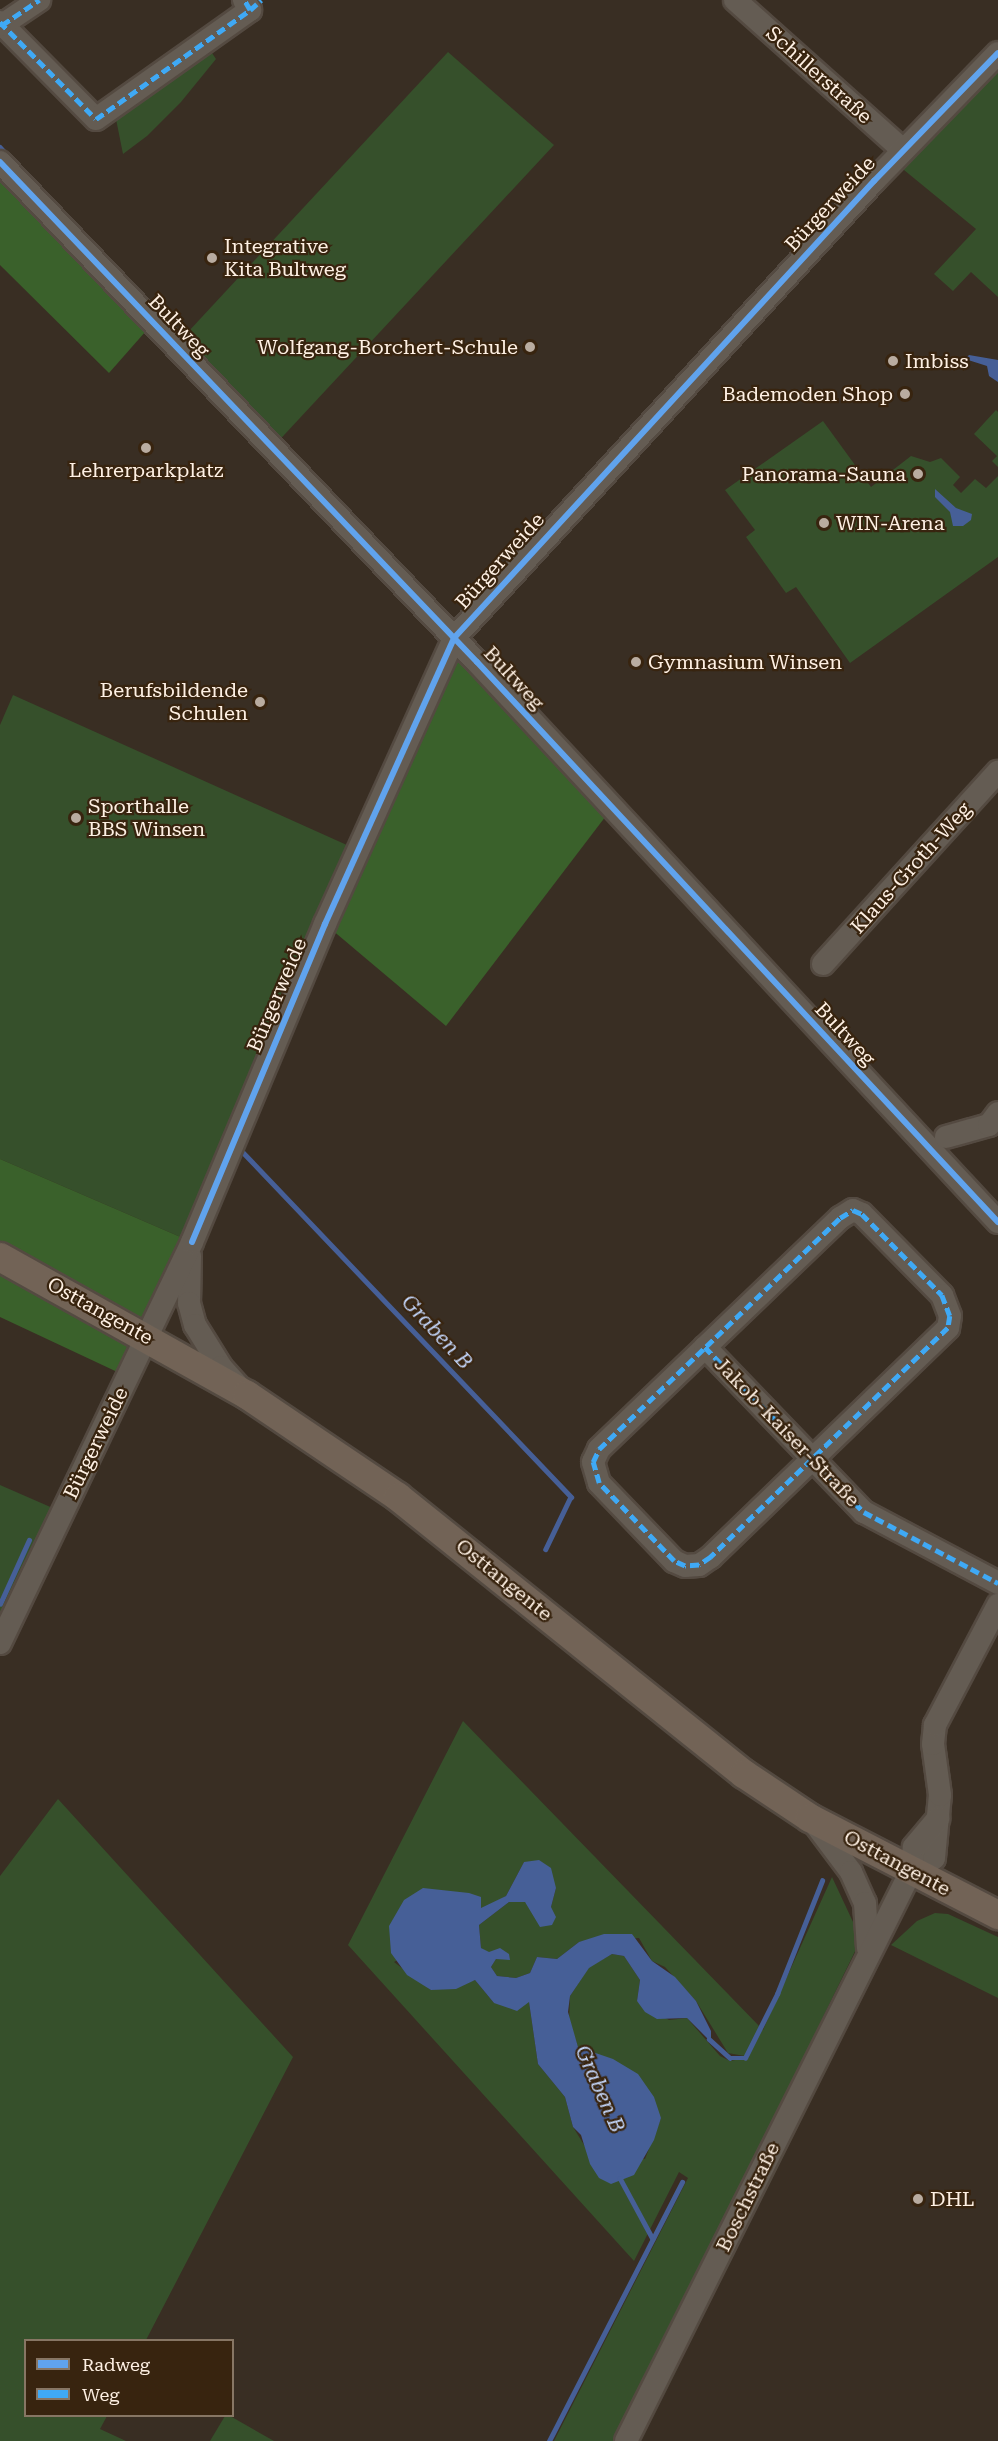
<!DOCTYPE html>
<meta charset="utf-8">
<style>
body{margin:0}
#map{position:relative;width:998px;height:2441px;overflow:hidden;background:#392e23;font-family:"Roboto Serif",serif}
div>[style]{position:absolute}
.green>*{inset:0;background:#36502b}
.forest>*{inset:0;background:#3a612b}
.water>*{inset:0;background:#465f97}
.stream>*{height:4.5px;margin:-2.25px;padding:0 2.25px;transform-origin:2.25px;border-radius:2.25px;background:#465f97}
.roads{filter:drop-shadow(2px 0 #544a41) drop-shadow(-2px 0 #544a41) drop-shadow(0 2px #544a41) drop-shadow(0 -2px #544a41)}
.minor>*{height:22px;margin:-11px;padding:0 11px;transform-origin:11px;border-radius:11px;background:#645c53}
.major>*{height:28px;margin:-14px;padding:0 14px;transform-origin:14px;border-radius:14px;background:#726356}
.quiet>*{height:4.5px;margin-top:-2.25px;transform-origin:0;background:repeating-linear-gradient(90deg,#3fa9f5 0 9px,transparent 0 13.5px)}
.cycleway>*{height:6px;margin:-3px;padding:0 3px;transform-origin:3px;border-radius:3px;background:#60a3ed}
.dots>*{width:16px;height:16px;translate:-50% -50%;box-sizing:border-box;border:3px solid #38240f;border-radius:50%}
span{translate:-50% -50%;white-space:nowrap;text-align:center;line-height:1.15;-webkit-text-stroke:4.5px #38240f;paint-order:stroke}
.street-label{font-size:20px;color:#fef0e3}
.poi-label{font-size:20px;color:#fef0e3}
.left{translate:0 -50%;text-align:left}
.right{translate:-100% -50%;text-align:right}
.water-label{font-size:21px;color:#c3d5f9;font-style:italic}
.legend{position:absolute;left:24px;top:2339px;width:210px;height:78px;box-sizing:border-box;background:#38240f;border:2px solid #877664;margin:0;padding:8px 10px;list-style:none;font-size:18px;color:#fef0e3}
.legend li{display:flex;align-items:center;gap:12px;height:30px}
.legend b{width:30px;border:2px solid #877664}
</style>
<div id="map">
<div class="green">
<div style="clip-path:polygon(210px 50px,216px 59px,181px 102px,147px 136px,123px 154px,115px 114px)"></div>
<div style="clip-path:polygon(448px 52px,554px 145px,272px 448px,175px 346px)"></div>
<div style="clip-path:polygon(998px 53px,998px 297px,971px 272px,953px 291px,934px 274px,976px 229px,893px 161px)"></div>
<div style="clip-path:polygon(996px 410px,998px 412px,998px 467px,992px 461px,997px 456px,974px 434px)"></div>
<div style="clip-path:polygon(823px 421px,871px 487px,911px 456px,930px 462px,941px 458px,960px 477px,953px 485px,961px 493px,975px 479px,986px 488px,998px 476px,998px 557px,850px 663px,796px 587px,786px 593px,746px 537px,755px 530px,725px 490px)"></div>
<div style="clip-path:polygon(13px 695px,358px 850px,192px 1242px,0 1159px,0 725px)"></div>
<div style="clip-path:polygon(0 1485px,55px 1509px,0 1629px)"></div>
<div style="clip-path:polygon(evenodd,463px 1721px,763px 2030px,832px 1877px,861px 1939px,617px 2441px,554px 2441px,688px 2178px,679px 2172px,634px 2261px,348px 1945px,463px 1721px,524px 1862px,556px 1888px,551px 1907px,533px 1910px,525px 1902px,509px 1902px,479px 1925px,481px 1948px,496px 1959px,491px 1967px,497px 1976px,516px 1978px,530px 1973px,537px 1957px,557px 1959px,579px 1942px,639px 1938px,652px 1961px,665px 1967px,696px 2001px,728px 2053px,750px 2057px,730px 2061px,720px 2056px,687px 2018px,669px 2020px,637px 2001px,640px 1980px,624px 1956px,612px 1954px,589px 1967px,570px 1996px,569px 2022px,578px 2047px,661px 2118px,645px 2159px,586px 2148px,573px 2127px,565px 2097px,538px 2064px,529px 2002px,494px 2003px,475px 1980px,431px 1990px,394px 1962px,506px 1896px,524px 1862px)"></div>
<div style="clip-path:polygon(58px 1799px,293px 2057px,146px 2340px,26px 2340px,26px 2416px,107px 2416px,100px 2429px,126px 2441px,0 2441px,0 1876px)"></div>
<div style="clip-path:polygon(935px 1913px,948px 1914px,998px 1937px,998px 1998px,891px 1945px,917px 1921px)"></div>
<div style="clip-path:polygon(225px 2416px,230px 2416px,274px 2441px,210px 2441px)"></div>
</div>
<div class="forest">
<div style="clip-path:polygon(0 162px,153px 323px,109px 373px,0 265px)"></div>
<div style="clip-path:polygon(454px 638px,612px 808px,446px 1026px,325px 924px)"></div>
<div style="clip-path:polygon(0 1159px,192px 1242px,128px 1377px,0 1317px)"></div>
</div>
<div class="water">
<div style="clip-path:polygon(969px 355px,998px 360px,998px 382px,989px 376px,987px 366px,965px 359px)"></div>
<div style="clip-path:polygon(935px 489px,956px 508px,972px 514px,971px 520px,963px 526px,953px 526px,950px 512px,935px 497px)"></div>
<div style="clip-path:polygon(539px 1860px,551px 1868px,556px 1888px,551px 1907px,556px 1917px,552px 1925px,540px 1927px,525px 1902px,509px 1902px,479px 1925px,481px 1948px,489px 1952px,500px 1948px,509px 1954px,510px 1960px,496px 1959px,491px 1967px,497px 1976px,516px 1978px,530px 1973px,537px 1957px,557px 1959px,579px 1942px,604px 1934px,632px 1934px,652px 1961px,675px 1977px,696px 2001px,711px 2031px,711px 2042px,687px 2018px,657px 2019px,645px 2012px,637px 2001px,640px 1980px,624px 1956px,612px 1954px,589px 1968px,570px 1996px,568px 2012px,578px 2047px,613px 2059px,638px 2074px,654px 2097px,661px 2118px,654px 2140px,634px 2175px,611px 2184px,599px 2178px,590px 2164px,581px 2135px,573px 2127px,565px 2097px,538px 2064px,529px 2002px,517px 2011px,494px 2003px,475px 1980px,456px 1989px,431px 1990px,407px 1975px,391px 1953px,389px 1926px,404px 1900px,423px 1888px,469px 1893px,481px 1897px,481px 1908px,506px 1896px,524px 1862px)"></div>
</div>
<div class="stream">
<div style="left:0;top:147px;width:12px;rotate:48deg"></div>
<div style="left:239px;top:1148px;width:482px;rotate:46.4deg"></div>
<div style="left:571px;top:1497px;width:58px;rotate:115.7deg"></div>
<div style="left:0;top:1604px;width:70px;rotate:-65.6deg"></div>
<div style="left:709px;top:2039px;width:28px;rotate:42deg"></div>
<div style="left:730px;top:2058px;width:15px"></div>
<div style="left:745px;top:2058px;width:72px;rotate:-63.4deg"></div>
<div style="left:777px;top:1994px;width:122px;rotate:-68.3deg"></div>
<div style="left:620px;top:2178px;width:69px;rotate:61.6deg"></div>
<div style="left:549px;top:2441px;width:291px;rotate:-62.8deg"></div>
</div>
<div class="roads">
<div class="minor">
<div style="left:735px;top:0;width:225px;rotate:41.8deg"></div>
<div style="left:0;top:22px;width:136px;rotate:45.3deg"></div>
<div style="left:96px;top:119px;width:189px;rotate:-35.3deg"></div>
<div style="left:250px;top:10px;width:12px;rotate:-121deg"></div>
<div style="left:2px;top:25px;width:45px;rotate:-34deg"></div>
<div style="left:0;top:162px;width:691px;rotate:46.35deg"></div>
<div style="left:477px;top:662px;width:765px;rotate:47.07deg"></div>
<div style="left:823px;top:964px;width:260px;rotate:-47.7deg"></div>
<div style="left:946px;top:1137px;width:45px;rotate:-15.6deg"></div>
<div style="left:989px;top:1125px;width:15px;rotate:-53deg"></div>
<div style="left:853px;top:1210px;width:10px;rotate:24deg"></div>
<div style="left:862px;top:1214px;width:114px;rotate:45.4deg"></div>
<div style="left:942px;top:1295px;width:22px;rotate:69deg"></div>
<div style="left:950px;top:1316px;width:12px;rotate:99deg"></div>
<div style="left:948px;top:1328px;width:330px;rotate:136deg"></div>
<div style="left:711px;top:1557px;width:14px;rotate:146deg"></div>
<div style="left:699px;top:1565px;width:14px;rotate:176deg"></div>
<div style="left:685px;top:1566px;width:12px;rotate:-156deg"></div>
<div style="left:674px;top:1561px;width:108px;rotate:-133.9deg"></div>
<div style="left:599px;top:1483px;width:22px;rotate:-106deg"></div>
<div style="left:593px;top:1462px;width:14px;rotate:-65deg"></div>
<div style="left:599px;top:1449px;width:334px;rotate:-43.8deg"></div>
<div style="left:840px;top:1218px;width:15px;rotate:-32deg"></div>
<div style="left:190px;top:1256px;width:47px;rotate:91.2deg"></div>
<div style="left:189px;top:1303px;width:23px;rotate:75deg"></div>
<div style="left:195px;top:1325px;width:49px;rotate:58.2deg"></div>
<div style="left:221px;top:1367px;width:24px;rotate:48deg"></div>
<div style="left:705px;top:1347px;width:229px;rotate:46.1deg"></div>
<div style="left:864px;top:1512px;width:152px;rotate:27.9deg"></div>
<div style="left:0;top:1643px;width:445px;rotate:-64.4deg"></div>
<div style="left:192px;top:1242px;width:345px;rotate:-67.3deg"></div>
<div style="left:325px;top:924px;width:314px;rotate:-65.7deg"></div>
<div style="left:454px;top:638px;width:621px;rotate:-47.42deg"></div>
<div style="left:874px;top:181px;width:178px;rotate:-45.9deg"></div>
<div style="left:812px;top:1820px;width:65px;rotate:53.1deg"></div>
<div style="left:851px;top:1872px;width:34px;rotate:66deg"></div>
<div style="left:865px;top:1903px;width:45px;rotate:86.2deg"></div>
<div style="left:911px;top:1871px;width:26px;rotate:-29deg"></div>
<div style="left:934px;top:1858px;width:63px;rotate:-84.6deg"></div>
<div style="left:940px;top:1795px;width:51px;rotate:-97.8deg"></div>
<div style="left:933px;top:1744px;width:19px;rotate:-84deg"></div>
<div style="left:935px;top:1725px;width:136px;rotate:-62.3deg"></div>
<div style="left:626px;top:2441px;width:637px;rotate:-63.43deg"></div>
<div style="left:911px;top:1871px;width:24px;rotate:-83deg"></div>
<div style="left:914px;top:1847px;width:38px;rotate:-50deg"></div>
</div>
<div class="major">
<div style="left:0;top:1257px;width:283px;rotate:29.2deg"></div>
<div style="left:247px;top:1395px;width:182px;rotate:34deg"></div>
<div style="left:398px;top:1497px;width:443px;rotate:38.7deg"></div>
<div style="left:744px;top:1774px;width:79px;rotate:33.7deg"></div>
<div style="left:810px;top:1818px;width:212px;rotate:27.3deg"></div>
</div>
</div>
<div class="quiet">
<div style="left:250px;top:10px;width:15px;rotate:-42deg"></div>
<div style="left:0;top:22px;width:136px;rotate:45.3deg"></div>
<div style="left:96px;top:119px;width:189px;rotate:-35.3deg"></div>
<div style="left:250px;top:10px;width:12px;rotate:-121deg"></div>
<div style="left:2px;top:25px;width:45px;rotate:-34deg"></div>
<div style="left:853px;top:1210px;width:10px;rotate:24deg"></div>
<div style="left:862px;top:1214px;width:114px;rotate:45.4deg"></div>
<div style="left:942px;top:1295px;width:22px;rotate:69deg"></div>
<div style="left:950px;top:1316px;width:12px;rotate:99deg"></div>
<div style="left:948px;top:1328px;width:330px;rotate:136deg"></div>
<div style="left:711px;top:1557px;width:14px;rotate:146deg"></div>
<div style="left:699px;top:1565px;width:14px;rotate:176deg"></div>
<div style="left:685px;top:1566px;width:12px;rotate:-156deg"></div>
<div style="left:674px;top:1561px;width:108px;rotate:-133.9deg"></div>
<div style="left:599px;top:1483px;width:22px;rotate:-106deg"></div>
<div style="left:593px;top:1462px;width:14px;rotate:-65deg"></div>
<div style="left:599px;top:1449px;width:334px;rotate:-43.8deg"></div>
<div style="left:840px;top:1218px;width:15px;rotate:-32deg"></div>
<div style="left:705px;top:1347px;width:229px;rotate:46.1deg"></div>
<div style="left:864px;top:1512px;width:152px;rotate:27.9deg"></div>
</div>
<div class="cycleway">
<div style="left:0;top:162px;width:691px;rotate:46.35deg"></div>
<div style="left:477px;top:662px;width:765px;rotate:47.07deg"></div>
<div style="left:192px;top:1242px;width:345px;rotate:-67.3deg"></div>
<div style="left:325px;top:924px;width:314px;rotate:-65.7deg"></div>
<div style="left:454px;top:638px;width:621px;rotate:-47.42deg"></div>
<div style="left:874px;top:181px;width:178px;rotate:-45.9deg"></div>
</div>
<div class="dots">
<div style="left:212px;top:258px;background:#b9aca0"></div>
<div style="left:530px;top:347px;background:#b9aca0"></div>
<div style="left:893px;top:361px;background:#b9aca0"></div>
<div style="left:905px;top:394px;background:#b9aca0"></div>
<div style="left:146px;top:448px;background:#b9aca0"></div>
<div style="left:918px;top:474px;background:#b9aca0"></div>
<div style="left:824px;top:523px;background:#b9aca0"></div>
<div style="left:636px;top:662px;background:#b9aca0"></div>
<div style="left:260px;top:702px;background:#b9aca0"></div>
<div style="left:76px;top:818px;background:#b9aca0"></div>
<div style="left:918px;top:2199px;background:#b9aca0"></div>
</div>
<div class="street-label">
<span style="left:819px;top:75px;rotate:42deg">Schillerstraße</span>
<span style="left:830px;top:204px;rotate:-47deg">Bürgerweide</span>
<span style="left:179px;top:326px;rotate:46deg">Bultweg</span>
<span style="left:500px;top:561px;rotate:-48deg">Bürgerweide</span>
<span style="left:514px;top:678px;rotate:47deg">Bultweg</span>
<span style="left:911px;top:868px;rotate:-48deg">Klaus-Groth-Weg</span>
<span style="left:277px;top:995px;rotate:-67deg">Bürgerweide</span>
<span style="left:845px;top:1034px;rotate:47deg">Bultweg</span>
<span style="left:100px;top:1311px;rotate:29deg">Osttangente</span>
<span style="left:787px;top:1432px;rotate:46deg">Jakob-Kaiser-Straße</span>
<span style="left:96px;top:1443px;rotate:-64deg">Bürgerweide</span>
<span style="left:504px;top:1580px;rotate:39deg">Osttangente</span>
<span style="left:897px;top:1863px;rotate:28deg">Osttangente</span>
<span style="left:748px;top:2197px;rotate:-64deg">Boschstraße</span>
</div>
<div class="poi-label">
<span class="left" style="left:224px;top:258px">Integrative<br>Kita Bultweg</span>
<span class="right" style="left:518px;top:347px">Wolfgang-Borchert-Schule</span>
<span class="left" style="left:905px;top:361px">Imbiss</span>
<span class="right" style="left:893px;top:394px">Bademoden Shop</span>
<span style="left:146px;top:470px">Lehrerparkplatz</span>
<span class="right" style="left:906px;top:474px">Panorama-Sauna</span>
<span class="left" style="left:836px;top:523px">WIN-Arena</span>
<span class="left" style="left:648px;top:662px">Gymnasium Winsen</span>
<span class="right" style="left:248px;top:702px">Berufsbildende<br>Schulen</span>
<span class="left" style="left:88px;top:818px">Sporthalle<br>BBS Winsen</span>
<span class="left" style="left:930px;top:2199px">DHL</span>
</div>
<div class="water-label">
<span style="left:437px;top:1332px;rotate:47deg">Graben B</span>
<span style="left:600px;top:2089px;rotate:66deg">Graben B</span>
</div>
<ul class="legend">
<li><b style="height:8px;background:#60a3ed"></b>Radweg</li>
<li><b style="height:8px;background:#3fa9f5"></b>Weg</li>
</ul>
</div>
